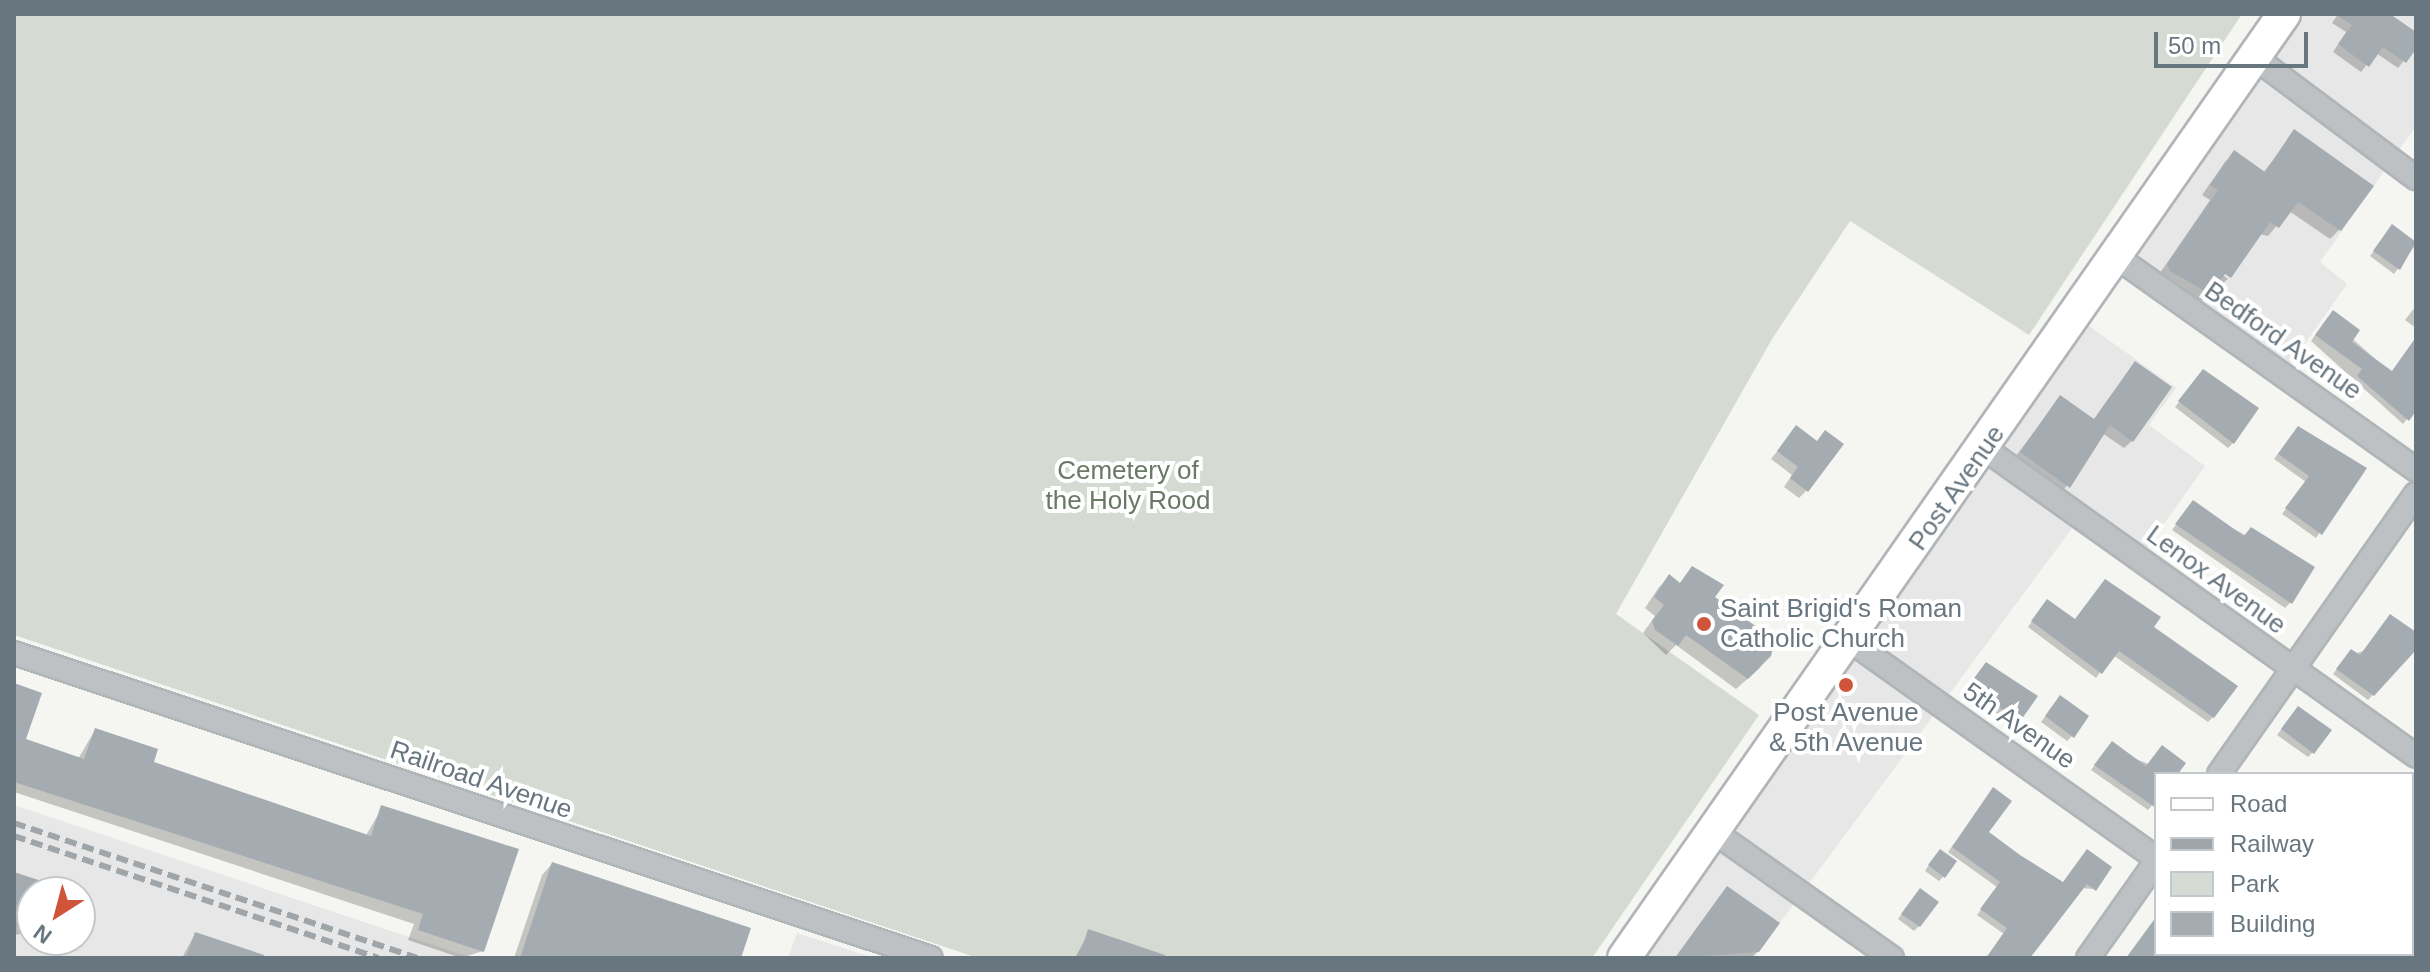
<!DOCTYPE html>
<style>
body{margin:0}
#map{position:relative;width:2430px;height:972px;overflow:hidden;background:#f5f5f2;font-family:Arial,sans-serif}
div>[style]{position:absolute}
.built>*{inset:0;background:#e6e7e6}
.green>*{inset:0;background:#d5dad2}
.shadow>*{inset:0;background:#0003}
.building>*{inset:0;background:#a5acb1}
.roads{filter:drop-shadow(2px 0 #b0b5b8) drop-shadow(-2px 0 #b0b5b8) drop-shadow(0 2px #b0b5b8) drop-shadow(0 -2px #b0b5b8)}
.street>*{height:22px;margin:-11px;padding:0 11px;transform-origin:11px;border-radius:11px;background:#bdc1c4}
.secondary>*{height:32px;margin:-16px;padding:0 16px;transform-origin:16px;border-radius:16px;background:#fff}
.rail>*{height:6px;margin-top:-3px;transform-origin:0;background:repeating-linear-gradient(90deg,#9fa5a9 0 12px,transparent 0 18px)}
.dots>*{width:22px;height:22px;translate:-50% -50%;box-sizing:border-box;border:4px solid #fff;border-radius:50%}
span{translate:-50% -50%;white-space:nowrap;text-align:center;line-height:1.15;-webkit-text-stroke:8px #fff;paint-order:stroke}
.street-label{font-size:26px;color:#687680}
.park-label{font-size:26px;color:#6a7866}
.poi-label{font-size:26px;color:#687680}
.left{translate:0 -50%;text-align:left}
.frame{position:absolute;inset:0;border:16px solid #687680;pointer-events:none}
.legend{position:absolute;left:2154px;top:772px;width:260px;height:184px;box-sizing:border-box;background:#fff;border:2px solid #c3c8cc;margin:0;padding:10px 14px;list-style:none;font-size:24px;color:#687680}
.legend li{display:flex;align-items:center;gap:16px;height:40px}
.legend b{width:40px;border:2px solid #c3c8cc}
.north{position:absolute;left:16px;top:876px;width:80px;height:80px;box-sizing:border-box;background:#fff;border:2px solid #c3c8cc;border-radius:50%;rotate:216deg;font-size:22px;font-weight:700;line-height:32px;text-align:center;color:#687680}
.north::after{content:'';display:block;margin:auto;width:28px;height:36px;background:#cf5439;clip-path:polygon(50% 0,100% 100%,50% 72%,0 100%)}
.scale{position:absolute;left:2154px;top:32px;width:154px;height:36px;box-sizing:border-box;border:4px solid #687680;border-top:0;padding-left:10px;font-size:24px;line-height:28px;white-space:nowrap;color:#687680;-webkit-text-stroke:6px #fff;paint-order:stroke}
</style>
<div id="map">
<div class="built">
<div style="clip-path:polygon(2279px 14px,2416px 14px,2416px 126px,2320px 262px,2347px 284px,2283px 375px,2115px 253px)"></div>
<div style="clip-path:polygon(2075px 316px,2176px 388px,2149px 425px,2205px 466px,2136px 563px,2078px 520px,1754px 958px,1623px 958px)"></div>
<div style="clip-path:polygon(evenodd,14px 805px,472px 958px,14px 958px,14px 805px,32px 892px,80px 892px,80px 940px,32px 940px,32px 892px)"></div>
<div style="clip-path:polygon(797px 933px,874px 958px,788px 958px)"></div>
</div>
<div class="green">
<div style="clip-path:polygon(16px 14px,2242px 14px,2029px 335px,1850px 221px,1772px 339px,1616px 614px,1759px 715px,1592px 958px,978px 958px,14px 635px)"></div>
</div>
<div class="shadow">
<div style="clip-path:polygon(2338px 14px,2386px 14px,2416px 34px,2416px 45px,2398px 68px,2376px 53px,2361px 72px,2333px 52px,2346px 32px,2332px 23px)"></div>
<div style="clip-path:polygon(2295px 132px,2371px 186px,2339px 230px,2330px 239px,2289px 211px,2268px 236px,2259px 234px,2216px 269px,2228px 279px,2200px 302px,2160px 273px,2210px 200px,2202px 195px,2225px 162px,2234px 153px,2263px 173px)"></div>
<div style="clip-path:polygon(2393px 227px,2416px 244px,2394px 274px,2370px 256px)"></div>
<div style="clip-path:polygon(2416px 306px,2416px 328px,2405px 320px)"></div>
<div style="clip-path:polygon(2328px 317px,2391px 373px,2416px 349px,2416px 408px,2403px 424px,2311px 341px)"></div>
<div style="clip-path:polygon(2128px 372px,2132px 441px,2124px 448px,2102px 433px,2061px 494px,2013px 460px,2060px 397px,2093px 421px)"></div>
<div style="clip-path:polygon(2199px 376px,2233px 443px,2228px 448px,2175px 407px)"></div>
<div style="clip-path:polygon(1796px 428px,1807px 490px,1799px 498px,1784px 487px,1792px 475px,1771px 459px)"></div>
<div style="clip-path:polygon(2293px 433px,2364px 469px,2316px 538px,2282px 514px,2306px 482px,2274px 459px)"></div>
<div style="clip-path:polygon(2189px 507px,2312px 568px,2290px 603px,2285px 608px,2172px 530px)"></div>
<div style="clip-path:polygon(1692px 569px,1712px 597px,1773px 641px,1760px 668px,1736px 689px,1676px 645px,1666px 655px,1643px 633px,1655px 616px,1645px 608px,1659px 587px,1670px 577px,1679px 584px)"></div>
<div style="clip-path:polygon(2043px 606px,2075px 621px,2151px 628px,2213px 717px,2208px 722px,2113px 655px,2096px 678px,2028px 627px)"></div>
<div style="clip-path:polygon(2416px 635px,2416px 647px,2368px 700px,2333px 674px,2347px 656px)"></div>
<div style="clip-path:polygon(1982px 669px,2019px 718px,2014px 723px,1963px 695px)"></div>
<div style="clip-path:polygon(14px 685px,24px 740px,78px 759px,95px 730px,151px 764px,365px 837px,382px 808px,483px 951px,461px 958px,408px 940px,414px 924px,14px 792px)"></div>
<div style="clip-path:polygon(2055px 703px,2072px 736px,2067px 741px,2041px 722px)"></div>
<div style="clip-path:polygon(2293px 713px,2313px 752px,2308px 757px,2277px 735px)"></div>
<div style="clip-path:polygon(2107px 748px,2175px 774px,2156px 774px,2156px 801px,2148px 810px,2091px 770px)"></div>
<div style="clip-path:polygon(1989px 795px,1986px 833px,2063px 884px,2082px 856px,2094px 889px,2081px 888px,2028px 958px,1986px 958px,2004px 934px,1977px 915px,1997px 887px,1948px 852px)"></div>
<div style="clip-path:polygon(2412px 809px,2416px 812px,2412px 854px)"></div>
<div style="clip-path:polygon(1935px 856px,1944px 876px,1939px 881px,1925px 871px)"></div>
<div style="clip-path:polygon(552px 864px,739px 958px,514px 958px,542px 875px)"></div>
<div style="clip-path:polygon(14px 874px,70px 892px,32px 892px,32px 932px,14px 935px)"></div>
<div style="clip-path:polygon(80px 895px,90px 899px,80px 917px)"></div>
<div style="clip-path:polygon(1720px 896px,1758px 951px,1751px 958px,1675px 958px)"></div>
<div style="clip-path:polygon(1915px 896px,1919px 926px,1914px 931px,1898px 919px)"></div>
<div style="clip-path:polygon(2156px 918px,2156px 954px,2168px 954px,2127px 958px)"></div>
<div style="clip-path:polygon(1089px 932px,1160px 958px,1075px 958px)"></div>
<div style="clip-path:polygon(195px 934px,256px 958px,182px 958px)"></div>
<div style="clip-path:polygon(2412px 939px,2416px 958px,2384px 958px,2412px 954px)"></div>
</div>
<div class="building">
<div style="clip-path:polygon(2335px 14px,2390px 14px,2416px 32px,2416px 49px,2406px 63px,2383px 47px,2369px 67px,2338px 44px,2352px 25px)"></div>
<div style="clip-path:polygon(2294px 129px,2374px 186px,2341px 231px,2298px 202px,2279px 228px,2270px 222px,2231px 278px,2225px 274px,2210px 294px,2170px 271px,2167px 264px,2218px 190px,2210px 185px,2234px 150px,2265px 172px)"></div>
<div style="clip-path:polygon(2392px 224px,2416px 242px,2400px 270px,2373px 251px)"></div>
<div style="clip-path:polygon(2333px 310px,2360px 330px,2352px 342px,2392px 371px,2416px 337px,2416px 411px,2409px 421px,2357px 376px,2362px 369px,2315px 335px)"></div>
<div style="clip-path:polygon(2135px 361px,2172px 387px,2133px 442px,2110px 425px,2070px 488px,2020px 452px,2060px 395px,2094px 419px)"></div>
<div style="clip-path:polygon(2203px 369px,2259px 408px,2234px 444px,2178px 401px)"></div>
<div style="clip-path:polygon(1796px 425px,1817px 441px,1825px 430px,1844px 444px,1808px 492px,1790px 478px,1798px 467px,1777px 451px)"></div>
<div style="clip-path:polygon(2298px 426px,2367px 468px,2322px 535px,2285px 508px,2309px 476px,2278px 454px)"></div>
<div style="clip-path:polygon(2193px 500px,2244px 536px,2251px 527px,2315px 567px,2292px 604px,2175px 524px)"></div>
<div style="clip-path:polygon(1692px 566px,1724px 585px,1715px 597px,1775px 640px,1771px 656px,1748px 679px,1686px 635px,1678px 646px,1655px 630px,1652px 621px,1664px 605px,1654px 597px,1669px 574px,1680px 583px)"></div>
<div style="clip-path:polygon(2105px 579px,2161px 617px,2154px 627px,2238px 686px,2214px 718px,2119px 651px,2102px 674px,2031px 621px,2047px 599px,2075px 619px)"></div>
<div style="clip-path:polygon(2390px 614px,2416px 632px,2416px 650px,2374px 696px,2336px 669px,2351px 649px,2360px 655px)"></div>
<div style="clip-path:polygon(1986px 662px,2038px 696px,2021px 720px,1966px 689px)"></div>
<div style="clip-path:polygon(14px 683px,42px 693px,26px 739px,84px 759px,95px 728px,158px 749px,154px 762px,371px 836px,381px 805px,519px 849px,484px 952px,418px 930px,423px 914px,14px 782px)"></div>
<div style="clip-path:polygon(2060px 695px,2089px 716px,2074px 738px,2045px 716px)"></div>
<div style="clip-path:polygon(2298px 706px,2332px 730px,2314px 754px,2281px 729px)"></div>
<div style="clip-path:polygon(2112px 741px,2146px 766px,2162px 745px,2186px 763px,2178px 774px,2156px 774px,2156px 808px,2094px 765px)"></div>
<div style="clip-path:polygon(1993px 787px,2012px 801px,1989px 832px,2020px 855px,2063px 882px,2087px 849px,2112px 867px,2096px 891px,2087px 884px,2030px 958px,1986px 958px,2007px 928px,1980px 909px,2000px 882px,1952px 847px)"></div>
<div style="clip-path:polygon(1940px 849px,1957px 861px,1945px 878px,1928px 865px)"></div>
<div style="clip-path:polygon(552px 862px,751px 928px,741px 958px,520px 958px)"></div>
<div style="clip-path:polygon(14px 872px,66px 889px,66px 892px,32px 892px,32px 924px,14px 927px)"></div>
<div style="clip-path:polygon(1727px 886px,1780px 923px,1759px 952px,1675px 958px)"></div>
<div style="clip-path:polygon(1920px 888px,1939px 902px,1920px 927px,1901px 914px)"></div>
<div style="clip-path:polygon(2156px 917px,2156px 958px,2126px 958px)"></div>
<div style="clip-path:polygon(1088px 929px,1165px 955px,1165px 958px,1079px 958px)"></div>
<div style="clip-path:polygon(195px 932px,264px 955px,264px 958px,186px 958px)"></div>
</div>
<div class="roads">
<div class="street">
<div style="left:2254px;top:57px;width:202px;rotate:36.8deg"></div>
<div style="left:2118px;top:258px;width:366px;rotate:35.4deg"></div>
<div style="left:1985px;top:449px;width:529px;rotate:35.46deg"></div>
<div style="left:1849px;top:640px;width:377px;rotate:35.4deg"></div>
<div style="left:14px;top:653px;width:966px;rotate:18.4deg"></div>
<div style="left:2219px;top:774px;width:342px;rotate:-54.9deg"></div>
<div style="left:1714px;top:832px;width:218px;rotate:35.3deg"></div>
<div style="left:2292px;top:954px;width:6px;rotate:39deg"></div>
<div style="left:2088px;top:958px;width:118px;rotate:-54.7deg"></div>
</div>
<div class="secondary">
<div style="left:1624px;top:958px;width:1152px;rotate:-55.04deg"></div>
</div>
</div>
<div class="rail">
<div style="left:14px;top:823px;width:425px;rotate:18.5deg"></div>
<div style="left:14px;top:836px;width:384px;rotate:18.5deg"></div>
</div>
<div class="dots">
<div style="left:1704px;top:624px;background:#cf5439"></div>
<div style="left:1846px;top:685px;background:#cf5439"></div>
</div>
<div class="street-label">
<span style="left:2283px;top:341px;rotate:35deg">Bedford Avenue</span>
<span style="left:1957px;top:488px;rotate:-55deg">Post Avenue</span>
<span style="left:2216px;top:580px;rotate:36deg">Lenox Avenue</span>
<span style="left:2019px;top:726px;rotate:35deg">5th Avenue</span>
<span style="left:481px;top:780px;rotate:19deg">Railroad Avenue</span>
</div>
<div class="park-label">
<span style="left:1128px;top:486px">Cemetery of<br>the Holy Rood</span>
</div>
<div class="poi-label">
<span class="left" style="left:1720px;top:624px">Saint Brigid's Roman<br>Catholic Church</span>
<span style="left:1846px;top:728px">Post Avenue<br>&amp; 5th Avenue</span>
</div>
<div class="frame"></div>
<ul class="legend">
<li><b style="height:10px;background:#fff"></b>Road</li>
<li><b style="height:10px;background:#9fa5a9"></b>Railway</li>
<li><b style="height:22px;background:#d5dad2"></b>Park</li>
<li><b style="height:22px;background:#a5acb1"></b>Building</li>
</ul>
<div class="north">N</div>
<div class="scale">50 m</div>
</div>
